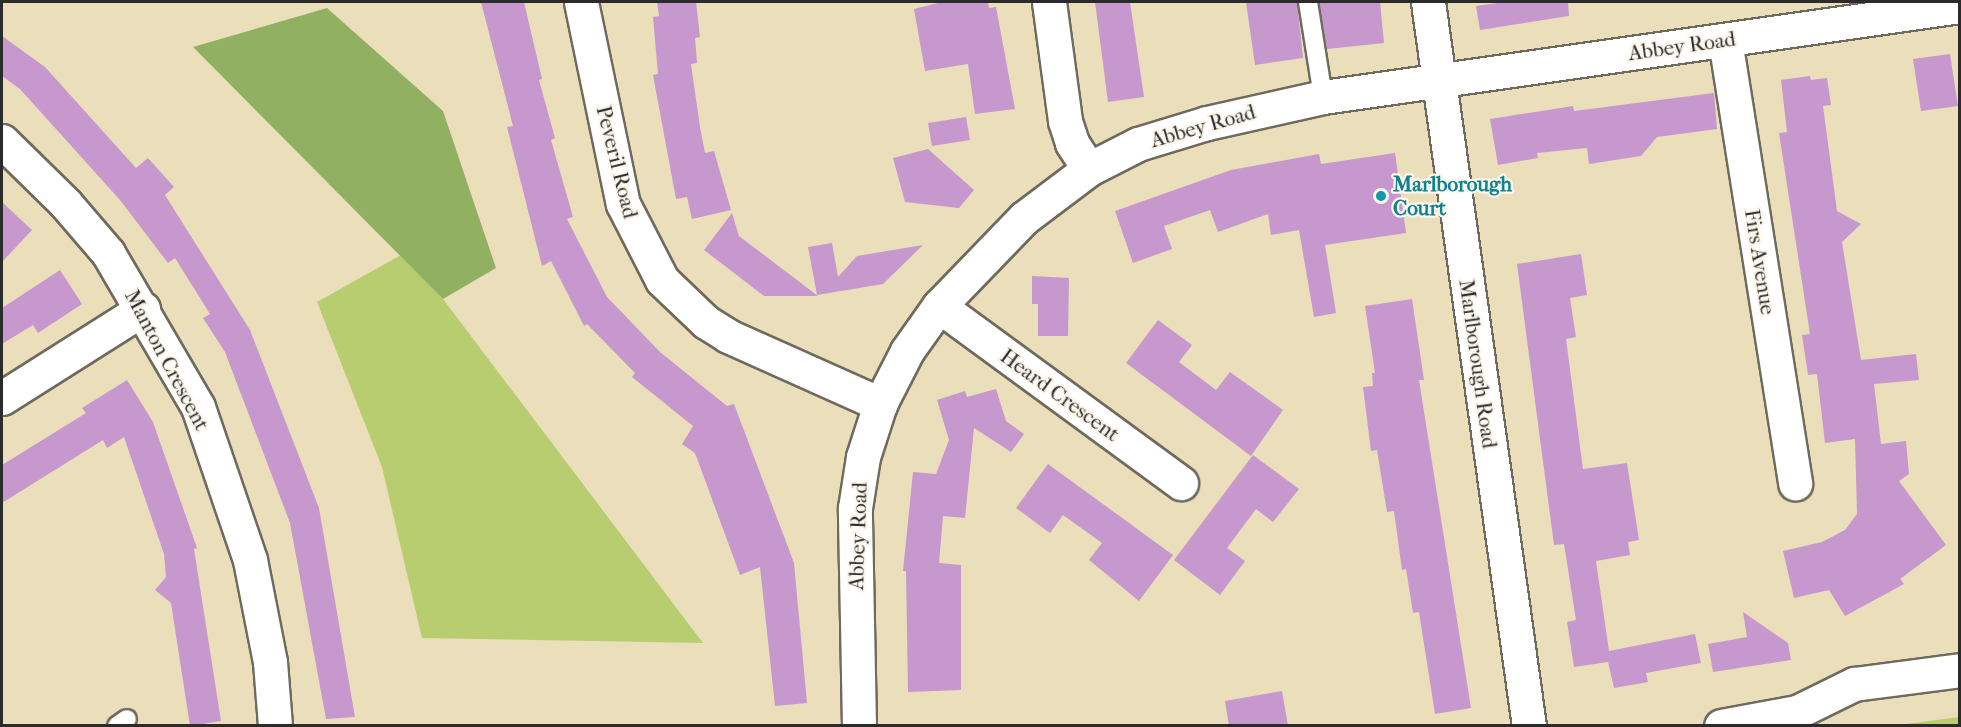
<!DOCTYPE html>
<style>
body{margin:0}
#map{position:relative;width:1961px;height:727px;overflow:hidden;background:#ebdebb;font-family:"IM FELL French Canon",serif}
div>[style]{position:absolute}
.green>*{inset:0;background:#b8cd70}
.forest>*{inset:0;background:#92b062}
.building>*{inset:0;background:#c698cd}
.roads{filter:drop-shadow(2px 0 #6e6a5d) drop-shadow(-2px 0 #6e6a5d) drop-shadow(0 2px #6e6a5d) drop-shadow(0 -2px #6e6a5d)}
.lane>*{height:18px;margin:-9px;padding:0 9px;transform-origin:9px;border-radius:9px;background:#fff}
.street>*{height:33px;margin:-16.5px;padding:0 16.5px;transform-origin:16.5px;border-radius:16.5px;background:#fff}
.dots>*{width:16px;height:16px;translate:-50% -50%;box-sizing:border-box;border:3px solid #fbf7ec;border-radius:50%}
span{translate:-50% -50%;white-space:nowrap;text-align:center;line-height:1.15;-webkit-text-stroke:4.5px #fbf7ec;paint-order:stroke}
.street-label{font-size:21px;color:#2b2b2b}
.culture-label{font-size:21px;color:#0d838f;font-weight:700}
.left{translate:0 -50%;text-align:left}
.frame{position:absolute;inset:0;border:3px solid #2b2b2b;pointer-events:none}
</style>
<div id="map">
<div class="green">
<div style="clip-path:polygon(401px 255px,443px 299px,703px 643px,422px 638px,382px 467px,317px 302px)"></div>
<div style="clip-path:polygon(1959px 717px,1959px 725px,1899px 725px)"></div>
</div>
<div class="forest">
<div style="clip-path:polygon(327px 8px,443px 111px,496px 268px,443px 299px,193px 47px)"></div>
</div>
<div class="building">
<div style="clip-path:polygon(481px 2px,524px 2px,542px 79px,539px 80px,555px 138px,551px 140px,573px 217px,567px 219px,607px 297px,660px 352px,727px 406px,734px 404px,794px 563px,807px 703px,775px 706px,760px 567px,740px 575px,695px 453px,682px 444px,693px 426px,632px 377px,635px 373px,587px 324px,584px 326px,551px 261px,542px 266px,507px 127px,513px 126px)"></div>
<div style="clip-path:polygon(657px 2px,696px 2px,700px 37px,695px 38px,697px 63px,691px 64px,700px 127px,705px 153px,714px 151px,731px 210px,692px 219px,687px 197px,676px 199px,653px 75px,658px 74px,653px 17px,659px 16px)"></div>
<div style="clip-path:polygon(942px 2px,988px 2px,989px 8px,996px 7px,1015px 109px,975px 114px,968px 64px,925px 71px,914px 9px)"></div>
<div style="clip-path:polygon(1095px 2px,1130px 2px,1144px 97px,1108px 102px)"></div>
<div style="clip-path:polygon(1246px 2px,1297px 2px,1303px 58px,1255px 65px)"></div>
<div style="clip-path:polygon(1319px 2px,1380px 2px,1384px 43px,1327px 49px)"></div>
<div style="clip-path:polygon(1505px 2px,1568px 2px,1569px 16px,1480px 30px,1476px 6px)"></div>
<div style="clip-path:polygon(2px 36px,45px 67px,136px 168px,148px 158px,174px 187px,165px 195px,250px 330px,319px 508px,355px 717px,326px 719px,290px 523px,225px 352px,203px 318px,210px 314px,175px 258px,168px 263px,120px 200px,20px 89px,2px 76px)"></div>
<div style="clip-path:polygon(1950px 54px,1958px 106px,1921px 111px,1913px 59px)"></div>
<div style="clip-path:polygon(1810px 76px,1811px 80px,1827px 78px,1831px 105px,1823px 106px,1837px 211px,1861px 224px,1842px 242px,1861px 360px,1916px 354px,1919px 380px,1874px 384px,1881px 444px,1906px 441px,1909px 474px,1899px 481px,1946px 545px,1900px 579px,1904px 584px,1845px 616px,1829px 590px,1794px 598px,1783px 551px,1822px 542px,1845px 530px,1857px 514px,1855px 439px,1825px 443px,1817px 374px,1808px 375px,1802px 335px,1810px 334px,1779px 133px,1787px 132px,1781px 80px)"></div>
<div style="clip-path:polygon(1714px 93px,1717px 129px,1657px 137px,1641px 156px,1589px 164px,1587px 148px,1537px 153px,1538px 158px,1498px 165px,1490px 119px,1573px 106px,1574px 111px)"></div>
<div style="clip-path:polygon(966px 117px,970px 140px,932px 146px,928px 123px)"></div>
<div style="clip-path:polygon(928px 149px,974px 190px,959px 208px,905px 202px,893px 158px)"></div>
<div style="clip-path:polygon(1395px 153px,1406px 233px,1325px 245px,1336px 313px,1314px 317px,1299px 230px,1271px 235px,1268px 214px,1218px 232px,1210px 210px,1164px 226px,1172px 249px,1133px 263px,1115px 211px,1231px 170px,1319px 154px,1321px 164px)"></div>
<div style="clip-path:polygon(2px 202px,32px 230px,2px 262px)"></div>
<div style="clip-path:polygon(732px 213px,739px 236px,818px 296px,764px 296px,704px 250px)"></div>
<div style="clip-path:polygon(832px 243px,838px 277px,857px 256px,923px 245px,883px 284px,817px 295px,808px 247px)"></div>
<div style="clip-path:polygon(1581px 254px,1587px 295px,1570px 298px,1576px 337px,1566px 339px,1583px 469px,1627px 463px,1639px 540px,1628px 542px,1630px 555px,1596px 561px,1609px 651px,1695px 634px,1701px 663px,1646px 673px,1648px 682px,1614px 688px,1608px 662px,1574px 667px,1567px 622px,1576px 620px,1564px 544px,1554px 545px,1517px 264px)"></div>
<div style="clip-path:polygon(60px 270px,82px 304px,38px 333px,33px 325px,2px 344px,2px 308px)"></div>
<div style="clip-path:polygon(1032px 276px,1069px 278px,1068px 336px,1038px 336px,1038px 304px,1032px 304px)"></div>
<div style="clip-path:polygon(1412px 299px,1424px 380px,1419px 380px,1471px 708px,1435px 714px,1419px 612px,1413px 613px,1406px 569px,1402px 570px,1394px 511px,1387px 512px,1377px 450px,1371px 451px,1363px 387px,1373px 386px,1372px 373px,1375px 373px,1365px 306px)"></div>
<div style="clip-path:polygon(1158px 320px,1192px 345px,1179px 362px,1216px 390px,1230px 372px,1283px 410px,1251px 456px,1126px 363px)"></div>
<div style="clip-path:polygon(127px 380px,153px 422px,197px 548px,194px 549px,221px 721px,190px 726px,171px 603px,155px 590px,166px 577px,164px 554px,124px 437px,107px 448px,103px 440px,2px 503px,2px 465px,86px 413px,82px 408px)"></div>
<div style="clip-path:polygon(996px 389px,1006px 421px,1024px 434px,1011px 452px,974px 428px,965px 518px,943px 516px,939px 563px,961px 565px,961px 690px,908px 692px,906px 571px,903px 571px,913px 472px,936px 474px,949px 440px,937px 400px,965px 391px,967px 397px)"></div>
<div style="clip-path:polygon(1253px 455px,1299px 489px,1273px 522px,1256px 509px,1227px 548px,1245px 561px,1220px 595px,1174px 560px)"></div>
<div style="clip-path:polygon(1048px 464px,1173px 555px,1139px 601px,1089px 560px,1102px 543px,1063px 515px,1050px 533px,1016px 508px)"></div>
<div style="clip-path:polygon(1743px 612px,1788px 643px,1791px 660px,1713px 672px,1708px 644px,1747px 637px)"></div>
<div style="clip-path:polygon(1282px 691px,1288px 726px,1229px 726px,1225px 701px)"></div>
</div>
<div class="roads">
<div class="lane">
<div style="left:1308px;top:2px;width:96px;rotate:81deg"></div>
<div style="left:117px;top:726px;width:12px;rotate:-35deg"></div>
</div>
<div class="street">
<div style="left:581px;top:2px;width:206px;rotate:78.3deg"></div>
<div style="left:623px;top:204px;width:85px;rotate:62.8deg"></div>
<div style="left:662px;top:280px;width:61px;rotate:43.7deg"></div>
<div style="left:706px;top:322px;width:26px;rotate:32deg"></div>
<div style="left:728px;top:336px;width:167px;rotate:24.1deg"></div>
<div style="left:1049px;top:2px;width:120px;rotate:82.3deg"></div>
<div style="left:1065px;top:121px;width:23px;rotate:72deg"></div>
<div style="left:1072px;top:143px;width:31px;rotate:57deg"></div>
<div style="left:1428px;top:2px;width:731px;rotate:82.06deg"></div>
<div style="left:1725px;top:40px;width:449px;rotate:81deg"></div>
<div style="left:2px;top:141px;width:90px;rotate:44.5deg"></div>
<div style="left:66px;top:204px;width:65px;rotate:49.4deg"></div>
<div style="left:108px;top:253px;width:178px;rotate:59.7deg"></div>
<div style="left:198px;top:407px;width:162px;rotate:71.2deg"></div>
<div style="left:250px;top:560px;width:104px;rotate:78.9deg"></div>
<div style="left:270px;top:662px;width:64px;rotate:85.5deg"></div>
<div style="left:939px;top:306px;width:300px;rotate:36.2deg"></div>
<div style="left:2px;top:398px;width:167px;rotate:-32.3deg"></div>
<div style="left:859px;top:726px;width:218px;rotate:-91.1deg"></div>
<div style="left:855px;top:508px;width:52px;rotate:-81.1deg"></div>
<div style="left:863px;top:457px;width:56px;rotate:-72.2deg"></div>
<div style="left:880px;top:404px;width:59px;rotate:-63deg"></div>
<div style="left:907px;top:351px;width:55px;rotate:-54.6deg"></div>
<div style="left:939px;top:306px;width:122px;rotate:-46deg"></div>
<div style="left:1024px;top:218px;width:81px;rotate:-37deg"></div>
<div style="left:1089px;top:169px;width:55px;rotate:-27deg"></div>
<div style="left:1138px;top:144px;width:72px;rotate:-16.9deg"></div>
<div style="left:1207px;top:123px;width:119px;rotate:-12.6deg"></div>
<div style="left:1323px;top:97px;width:643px;rotate:-8.13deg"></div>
<div style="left:1721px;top:726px;width:77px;rotate:-10.4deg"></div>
<div style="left:1797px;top:712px;width:64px;rotate:-26.2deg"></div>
<div style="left:1854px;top:684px;width:107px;rotate:-7.5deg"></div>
</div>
</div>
<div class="dots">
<div style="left:1381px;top:196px;background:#0f9aa8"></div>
</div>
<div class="street-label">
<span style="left:1682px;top:46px;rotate:-8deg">Abbey Road</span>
<span style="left:1203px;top:126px;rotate:-16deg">Abbey Road</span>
<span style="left:617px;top:162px;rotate:76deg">Peveril Road</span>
<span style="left:1760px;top:262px;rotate:81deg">Firs Avenue</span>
<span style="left:167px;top:360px;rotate:62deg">Manton Crescent</span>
<span style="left:1478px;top:364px;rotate:82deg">Marlborough Road</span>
<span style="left:1060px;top:395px;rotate:36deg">Heard Crescent</span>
<span style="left:858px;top:536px;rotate:-88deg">Abbey Road</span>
</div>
<div class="culture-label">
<span class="left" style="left:1393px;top:196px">Marlborough<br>Court</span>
</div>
<div class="frame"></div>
</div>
